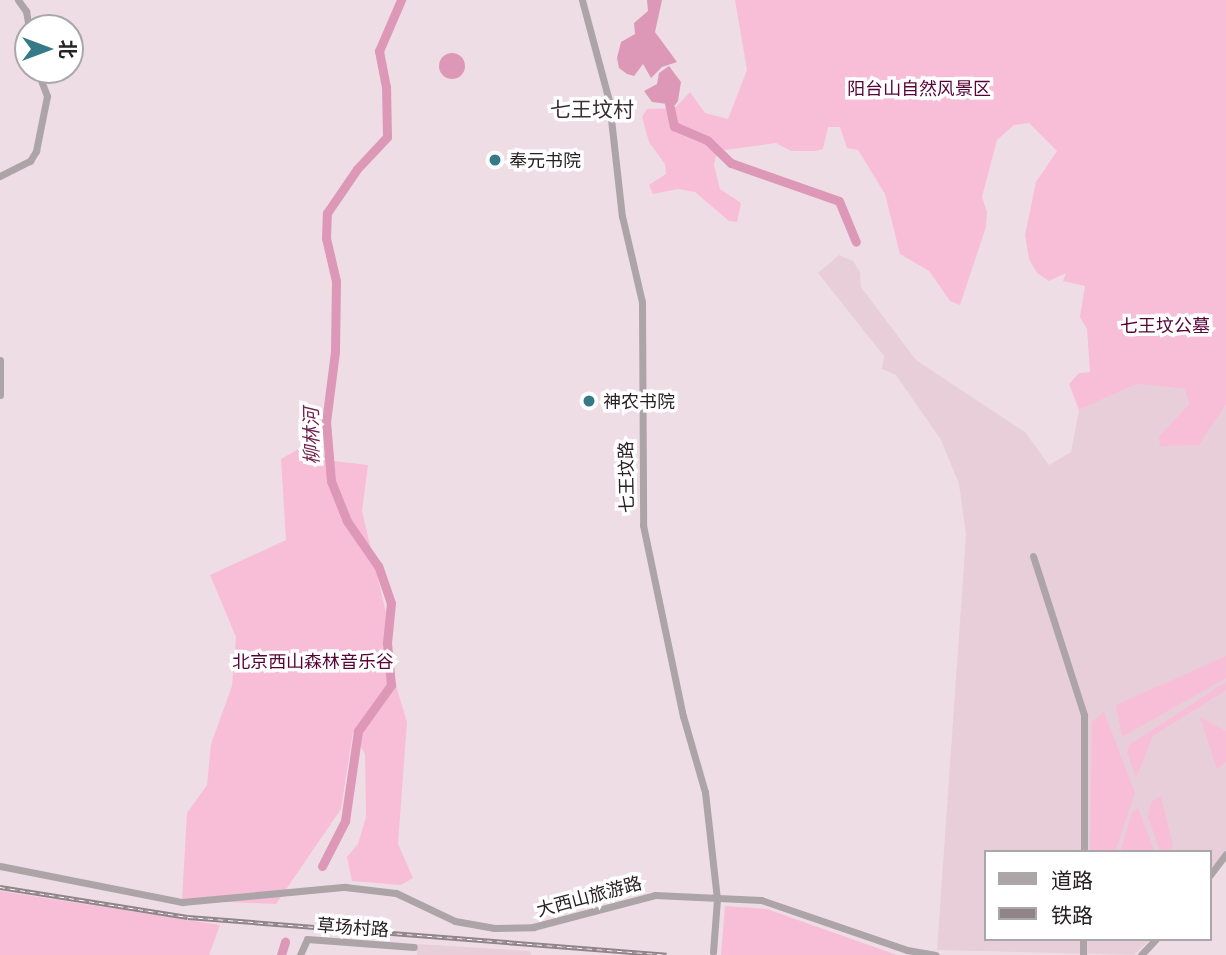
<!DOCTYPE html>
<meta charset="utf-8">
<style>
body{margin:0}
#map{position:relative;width:1226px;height:955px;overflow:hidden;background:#efdde5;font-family:Ubuntu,"Noto Sans SC",sans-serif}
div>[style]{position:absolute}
.built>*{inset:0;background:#e8ced9}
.green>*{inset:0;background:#f8bed8}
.water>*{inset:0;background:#dd98b8}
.round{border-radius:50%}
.river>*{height:9px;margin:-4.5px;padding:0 4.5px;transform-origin:4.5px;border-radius:4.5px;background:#dd98b8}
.minor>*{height:7px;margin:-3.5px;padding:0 3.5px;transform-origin:3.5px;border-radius:3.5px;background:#aca4a7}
.rail>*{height:4.5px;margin-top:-2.25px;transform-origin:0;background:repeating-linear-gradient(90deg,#fff 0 5px,#918489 0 10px);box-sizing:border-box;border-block:2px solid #918489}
.dots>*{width:19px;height:19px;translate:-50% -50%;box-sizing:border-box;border:4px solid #fff;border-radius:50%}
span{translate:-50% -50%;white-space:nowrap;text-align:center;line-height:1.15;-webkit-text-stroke:7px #fff;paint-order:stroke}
.park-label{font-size:18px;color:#560337}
.poi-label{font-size:18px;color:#292225}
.left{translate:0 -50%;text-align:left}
.street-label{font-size:18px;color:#292225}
.water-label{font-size:19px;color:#742551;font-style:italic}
.quarter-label{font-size:21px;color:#3b2e34}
.legend{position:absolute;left:984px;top:850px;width:228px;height:91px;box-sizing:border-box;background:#fff;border:2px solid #a9a7a8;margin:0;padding:9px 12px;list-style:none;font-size:21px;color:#292225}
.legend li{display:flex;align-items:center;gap:14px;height:35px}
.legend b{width:35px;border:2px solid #a9a7a8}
.north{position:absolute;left:14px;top:14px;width:70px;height:70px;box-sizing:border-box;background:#fff;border:2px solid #a9a7a8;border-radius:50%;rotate:90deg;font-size:19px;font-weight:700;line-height:28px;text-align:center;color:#292225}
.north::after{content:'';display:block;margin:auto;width:24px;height:32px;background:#367989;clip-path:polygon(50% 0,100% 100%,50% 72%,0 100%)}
</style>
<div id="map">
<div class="built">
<div style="clip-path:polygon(839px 255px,853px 261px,860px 272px,861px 287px,916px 360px,1025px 432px,1049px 465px,1071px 452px,1079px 410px,1137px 384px,1186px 389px,1189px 404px,1160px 437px,1199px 445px,1226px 405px,1226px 850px,1210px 870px,1210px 852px,986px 852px,986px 939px,1151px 939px,1134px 955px,937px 950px,966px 535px,959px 484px,941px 440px,896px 375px,882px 369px,884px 356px,818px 273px)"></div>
<div style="clip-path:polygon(416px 944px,530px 951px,531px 955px,417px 955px)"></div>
</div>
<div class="green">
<div style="clip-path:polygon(735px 0,1226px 0,1226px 405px,1199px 445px,1160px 446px,1159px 437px,1189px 404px,1185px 389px,1137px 384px,1079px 410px,1069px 384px,1079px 373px,1090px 372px,1087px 329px,1080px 317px,1085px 286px,1063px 281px,1066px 273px,1049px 281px,1037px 273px,1029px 259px,1025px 235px,1036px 182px,1057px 151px,1029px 123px,1014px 125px,997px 140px,982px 197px,987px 212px,986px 227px,960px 305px,950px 301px,929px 271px,900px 254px,885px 194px,858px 150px,847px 148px,840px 127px,828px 127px,823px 149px,815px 151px,791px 151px,776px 143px,717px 151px,714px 165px,720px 189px,741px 203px,737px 222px,729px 221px,695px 192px,678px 189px,653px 194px,649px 185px,666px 174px,665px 164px,649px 142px,642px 117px,647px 109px,675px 108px,690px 92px,705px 113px,728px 119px,747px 70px)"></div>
<div style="clip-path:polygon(307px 444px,334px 461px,368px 465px,362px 511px,390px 630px,394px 679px,407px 722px,398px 844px,413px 878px,401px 885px,352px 881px,347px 857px,358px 844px,366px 817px,365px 754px,353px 732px,341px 809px,276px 904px,182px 900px,187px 813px,207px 785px,211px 744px,232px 686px,236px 637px,210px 575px,286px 540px,281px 459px)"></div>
<div style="clip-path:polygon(1226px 656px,1226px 678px,1122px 737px,1116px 705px)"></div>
<div style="clip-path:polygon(1226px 682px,1226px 690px,1153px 736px,1136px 778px,1127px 752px,1129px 745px)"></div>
<div style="clip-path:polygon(1104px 712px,1135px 793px,1115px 852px,1090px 852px,1092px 722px)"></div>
<div style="clip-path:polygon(1200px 717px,1226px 731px,1226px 762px,1217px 769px)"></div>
<div style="clip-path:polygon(1161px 796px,1173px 846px,1169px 852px,1159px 849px,1148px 817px,1151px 802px)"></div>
<div style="clip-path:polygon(1138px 808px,1155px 852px,1120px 852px,1132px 812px)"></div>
<div style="clip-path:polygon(0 891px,220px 925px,209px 955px,0 955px)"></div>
<div style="clip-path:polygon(725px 906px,767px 909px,897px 955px,721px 955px)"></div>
</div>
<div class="water">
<div style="clip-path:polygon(647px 0,662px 0,655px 32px,677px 62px,662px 67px,651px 78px,643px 64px,634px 76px,627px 74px,619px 68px,617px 58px,621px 42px,635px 34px,634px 23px,648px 11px)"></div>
<div class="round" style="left:439px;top:53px;width:26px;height:26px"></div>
<div style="clip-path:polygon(669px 66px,681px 82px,678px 101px,675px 105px,652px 102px,644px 91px,657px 84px,659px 73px)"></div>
</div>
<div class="river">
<div style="left:669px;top:103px;width:24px;rotate:78deg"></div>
<div style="left:674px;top:126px;width:36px;rotate:23deg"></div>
<div style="left:707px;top:140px;width:33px;rotate:44deg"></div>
<div style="left:731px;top:163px;width:114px;rotate:19.4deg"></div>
<div style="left:839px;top:201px;width:44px;rotate:67.5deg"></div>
<div style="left:322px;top:866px;width:51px;rotate:-62.9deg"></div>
<div style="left:345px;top:821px;width:91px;rotate:-81.8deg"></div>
<div style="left:358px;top:731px;width:57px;rotate:-54.3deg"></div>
<div style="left:391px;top:685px;width:42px;rotate:-95.4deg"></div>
<div style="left:387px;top:643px;width:40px;rotate:-84.3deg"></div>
<div style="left:391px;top:603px;width:39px;rotate:-109deg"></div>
<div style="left:378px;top:566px;width:55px;rotate:-124.6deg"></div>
<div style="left:347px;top:521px;width:43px;rotate:-111.8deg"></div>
<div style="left:331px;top:481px;width:59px;rotate:-94.8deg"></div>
<div style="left:326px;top:422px;width:71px;rotate:-82.7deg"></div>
<div style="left:335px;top:352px;width:71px;rotate:-89.2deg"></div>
<div style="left:336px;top:281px;width:44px;rotate:-103.1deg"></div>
<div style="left:326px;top:238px;width:25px;rotate:-88deg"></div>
<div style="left:327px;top:213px;width:53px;rotate:-55.7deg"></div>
<div style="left:357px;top:169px;width:44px;rotate:-46.8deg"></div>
<div style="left:387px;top:137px;width:50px;rotate:-91.1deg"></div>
<div style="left:386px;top:87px;width:37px;rotate:-101deg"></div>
<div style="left:379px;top:51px;width:56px;rotate:-66.7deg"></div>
<div style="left:281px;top:955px;width:14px;rotate:-73deg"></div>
</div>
<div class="minor">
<div style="left:18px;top:0;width:14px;rotate:54deg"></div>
<div style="left:26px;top:11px;width:17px;rotate:80deg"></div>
<div style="left:582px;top:0;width:105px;rotate:75deg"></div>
<div style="left:609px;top:101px;width:116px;rotate:83.6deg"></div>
<div style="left:622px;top:216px;width:88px;rotate:76.9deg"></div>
<div style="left:642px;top:302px;width:223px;rotate:89.7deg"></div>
<div style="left:643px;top:525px;width:195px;rotate:78.2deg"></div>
<div style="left:683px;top:716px;width:79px;rotate:73.9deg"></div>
<div style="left:705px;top:792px;width:108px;rotate:83.6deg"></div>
<div style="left:717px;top:899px;width:53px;rotate:94.3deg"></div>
<div style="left:0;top:176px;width:34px;rotate:-27deg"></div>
<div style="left:30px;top:161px;width:12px;rotate:-59deg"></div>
<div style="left:36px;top:151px;width:56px;rotate:-78.7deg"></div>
<div style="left:47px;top:96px;width:28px;rotate:-111deg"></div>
<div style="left:0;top:360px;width:35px;rotate:90deg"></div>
<div style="left:1033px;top:556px;width:167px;rotate:72.2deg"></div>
<div style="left:1084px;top:715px;width:137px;rotate:90deg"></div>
<div style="left:0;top:866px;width:186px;rotate:11.2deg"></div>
<div style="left:182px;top:902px;width:164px;rotate:-5.3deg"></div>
<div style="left:345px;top:887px;width:51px;rotate:6.7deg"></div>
<div style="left:396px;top:893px;width:65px;rotate:25.4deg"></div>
<div style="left:455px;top:921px;width:40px;rotate:10deg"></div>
<div style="left:494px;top:928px;width:39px;rotate:-1deg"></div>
<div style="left:533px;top:927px;width:126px;rotate:-14.7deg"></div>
<div style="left:655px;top:895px;width:106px;rotate:2.7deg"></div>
<div style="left:761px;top:900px;width:154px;rotate:18.9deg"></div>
<div style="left:907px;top:950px;width:29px;rotate:10deg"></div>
<div style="left:1210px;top:875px;width:26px;rotate:-53deg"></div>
<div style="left:300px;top:955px;width:17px;rotate:-66deg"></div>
<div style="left:307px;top:939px;width:107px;rotate:4.3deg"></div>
<div style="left:1083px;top:955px;width:16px;rotate:-90deg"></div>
<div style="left:1141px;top:955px;width:22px;rotate:-47deg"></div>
</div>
<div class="rail">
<div style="left:0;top:887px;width:190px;rotate:9.1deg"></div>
<div style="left:188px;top:917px;width:480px;rotate:4.5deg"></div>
</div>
<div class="dots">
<div style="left:495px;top:160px;background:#367989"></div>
<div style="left:589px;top:401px;background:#367989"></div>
</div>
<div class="park-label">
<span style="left:919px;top:88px">阳台山自然风景区</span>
<span style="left:1165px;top:325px">七王坟公墓</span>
<span style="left:313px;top:661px">北京西山森林音乐谷</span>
</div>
<div class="poi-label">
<span class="left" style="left:509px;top:160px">奉元书院</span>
<span class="left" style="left:603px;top:401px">神农书院</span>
</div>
<div class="street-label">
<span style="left:626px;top:477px;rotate:-91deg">七王坟路</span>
<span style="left:589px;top:896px;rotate:-15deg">大西山旅游路</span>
<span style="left:353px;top:927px;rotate:4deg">草场村路</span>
</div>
<div class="water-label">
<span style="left:312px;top:436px;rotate:-91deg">柳林河</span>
</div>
<div class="quarter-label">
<span style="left:592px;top:109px">七王坟村</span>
</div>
<ul class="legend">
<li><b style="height:9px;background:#aca4a7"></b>道路</li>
<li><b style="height:9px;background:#918489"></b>铁路</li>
</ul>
<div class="north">北</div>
</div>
